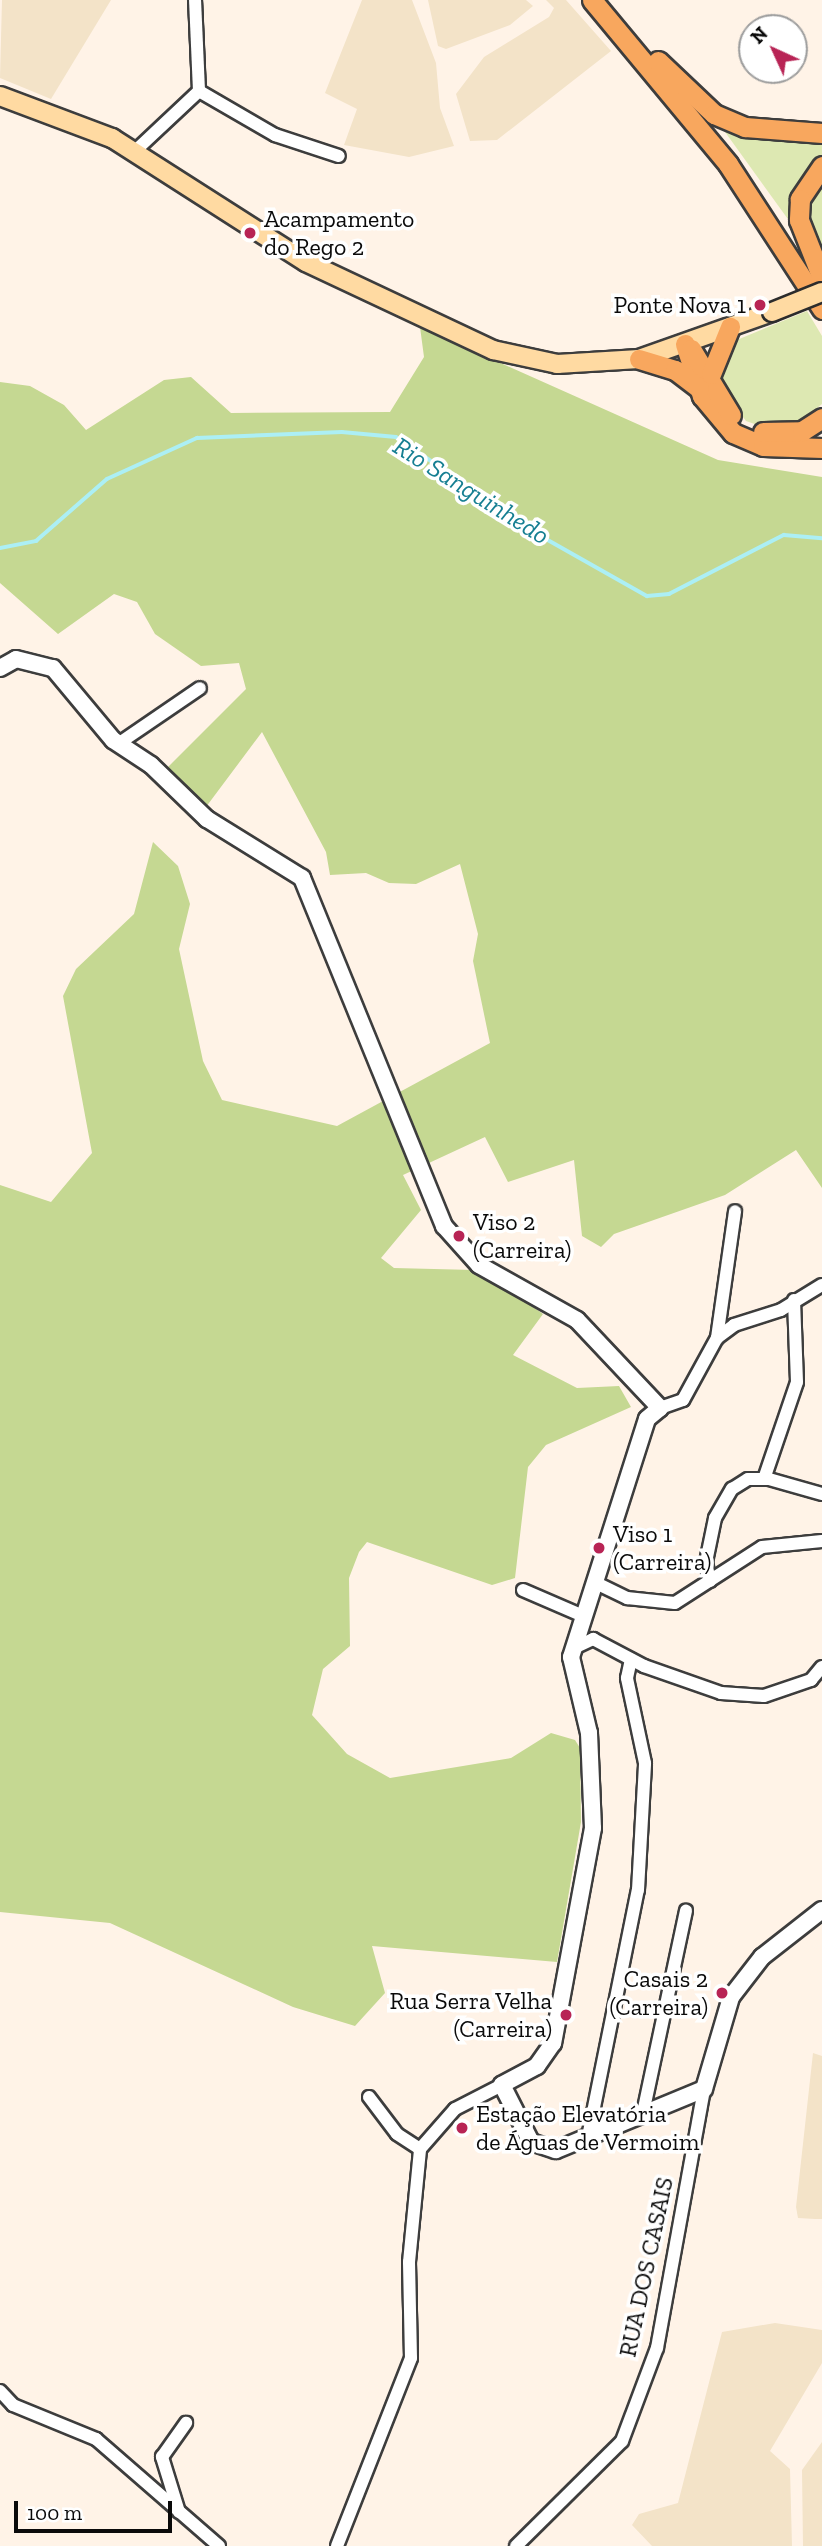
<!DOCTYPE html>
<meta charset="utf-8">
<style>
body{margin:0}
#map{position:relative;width:822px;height:2546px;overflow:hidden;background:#fff3e7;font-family:"Zilla Slab",serif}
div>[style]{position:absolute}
.farmland>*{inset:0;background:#f3e3c8}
.green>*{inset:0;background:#dde8b2}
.forest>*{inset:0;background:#c5d892}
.stream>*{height:3.5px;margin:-1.75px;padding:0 1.75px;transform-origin:1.75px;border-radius:1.75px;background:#aceff5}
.roads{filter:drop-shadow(2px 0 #3d3d3d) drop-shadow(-2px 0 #3d3d3d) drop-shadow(0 2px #3d3d3d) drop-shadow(0 -2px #3d3d3d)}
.minor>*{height:12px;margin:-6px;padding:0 6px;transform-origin:6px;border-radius:6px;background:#fff}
.tertiary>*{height:16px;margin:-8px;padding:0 8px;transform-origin:8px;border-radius:8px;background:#fff}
.secondary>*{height:18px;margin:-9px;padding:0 9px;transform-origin:9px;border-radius:9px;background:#ffdaa2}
.primary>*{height:19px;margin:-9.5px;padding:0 9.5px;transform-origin:9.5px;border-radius:9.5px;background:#f8a75e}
.bridges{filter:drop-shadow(2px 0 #2c2c2c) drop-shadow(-2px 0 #2c2c2c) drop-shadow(0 2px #2c2c2c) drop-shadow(0 -2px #2c2c2c)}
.secondary-bridge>*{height:18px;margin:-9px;padding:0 9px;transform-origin:9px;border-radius:9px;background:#ffdaa2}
.dots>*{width:19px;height:19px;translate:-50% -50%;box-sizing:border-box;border:4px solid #fff;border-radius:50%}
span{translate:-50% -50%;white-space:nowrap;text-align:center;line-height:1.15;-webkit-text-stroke:7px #fff;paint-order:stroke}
.poi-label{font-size:24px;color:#0a0a0a}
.left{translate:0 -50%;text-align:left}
.right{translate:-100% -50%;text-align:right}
.street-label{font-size:24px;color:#0a0a0a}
.water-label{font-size:26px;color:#167f92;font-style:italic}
.north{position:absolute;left:738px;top:14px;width:70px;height:70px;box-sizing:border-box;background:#fff;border:2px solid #9d9d9d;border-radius:50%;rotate:315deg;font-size:19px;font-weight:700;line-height:28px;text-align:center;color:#0a0a0a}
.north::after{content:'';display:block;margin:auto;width:24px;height:32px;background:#b82455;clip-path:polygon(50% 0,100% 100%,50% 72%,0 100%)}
.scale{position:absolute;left:14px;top:2501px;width:158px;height:32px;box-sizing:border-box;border:4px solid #0a0a0a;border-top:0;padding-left:9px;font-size:21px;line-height:24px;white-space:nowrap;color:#0a0a0a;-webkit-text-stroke:5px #fff;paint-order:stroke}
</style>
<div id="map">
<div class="farmland">
<div style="clip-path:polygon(2px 0,111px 0,51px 99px,0 78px)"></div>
<div style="clip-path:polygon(362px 0,412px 0,436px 63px,440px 108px,454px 146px,409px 157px,344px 145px,357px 109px,325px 93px)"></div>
<div style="clip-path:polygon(428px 0,526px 0,533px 6px,510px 25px,446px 49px,438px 46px)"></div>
<div style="clip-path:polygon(546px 0,566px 0,611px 51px,497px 140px,470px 141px,456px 94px,484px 57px,549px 17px,554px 8px)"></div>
<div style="clip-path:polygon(813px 2053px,822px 2056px,822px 2219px,815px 2219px,798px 2218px,796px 2207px)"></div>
<div style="clip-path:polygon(775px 2323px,822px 2330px,822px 2363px,770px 2451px,790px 2469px,792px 2546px,652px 2546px,632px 2525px,639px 2514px,678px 2503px,722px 2332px)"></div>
<div style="clip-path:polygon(822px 2442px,822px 2546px,803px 2546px,802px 2470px)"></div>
</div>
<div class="green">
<div style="clip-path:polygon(720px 125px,822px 139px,822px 158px,792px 196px,790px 222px)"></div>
<div style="clip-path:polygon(822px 177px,822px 256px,811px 241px,806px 206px)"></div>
<div style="clip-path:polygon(807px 311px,822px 336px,822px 404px,801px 421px,763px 427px,746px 421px,721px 388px,718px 369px,732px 342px)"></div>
</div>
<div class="forest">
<div style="clip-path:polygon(420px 327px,718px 460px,822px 477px,822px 1188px,796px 1150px,725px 1195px,614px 1234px,601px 1247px,582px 1236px,574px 1160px,508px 1182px,485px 1137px,403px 1175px,421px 1210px,381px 1258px,394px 1268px,474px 1270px,515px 1294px,543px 1314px,513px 1355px,577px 1388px,619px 1386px,631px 1407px,546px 1445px,528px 1467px,515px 1578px,492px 1585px,367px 1542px,359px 1552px,349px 1578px,350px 1646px,323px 1669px,312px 1715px,347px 1754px,390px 1778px,511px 1758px,551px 1733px,575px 1740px,580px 1748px,581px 1822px,557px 1962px,372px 1946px,385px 1993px,355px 2026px,293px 2007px,110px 1923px,0 1912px,0 1185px,51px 1202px,92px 1153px,63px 996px,76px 969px,134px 914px,153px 842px,178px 866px,190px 904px,179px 949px,203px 1061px,222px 1100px,337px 1126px,490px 1043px,473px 961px,478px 934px,460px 864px,416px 884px,389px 883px,366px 873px,330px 875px,326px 852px,262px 732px,206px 807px,168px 767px,246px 689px,239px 663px,201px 666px,155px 634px,137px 602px,114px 594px,58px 634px,0 583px,0 382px,30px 386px,64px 405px,86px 430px,164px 380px,191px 377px,231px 413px,390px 412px,424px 357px)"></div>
</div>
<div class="stream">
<div style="left:0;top:548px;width:37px;rotate:-11deg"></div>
<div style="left:36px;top:541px;width:94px;rotate:-41.1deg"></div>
<div style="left:107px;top:479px;width:99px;rotate:-24.5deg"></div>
<div style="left:197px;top:438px;width:145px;rotate:-2.4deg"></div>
<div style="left:342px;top:432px;width:54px;rotate:5.3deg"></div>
<div style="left:396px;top:437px;width:176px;rotate:34.3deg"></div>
<div style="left:541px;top:536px;width:122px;rotate:29.5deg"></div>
<div style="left:647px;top:596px;width:22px;rotate:-5deg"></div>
<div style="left:669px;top:594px;width:129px;rotate:-27.2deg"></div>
<div style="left:784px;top:535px;width:38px;rotate:5deg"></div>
</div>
<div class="roads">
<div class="minor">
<div style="left:199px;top:91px;width:88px;rotate:30.1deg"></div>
<div style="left:275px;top:135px;width:67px;rotate:18.2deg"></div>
<div style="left:134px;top:152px;width:89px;rotate:-43.2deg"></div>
<div style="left:199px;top:91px;width:91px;rotate:-92.5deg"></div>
<div style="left:118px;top:744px;width:99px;rotate:-34.3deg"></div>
<div style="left:717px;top:1338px;width:128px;rotate:-81.9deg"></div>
<div style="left:660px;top:1408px;width:24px;rotate:-19deg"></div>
<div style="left:683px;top:1400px;width:71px;rotate:-61.3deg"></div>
<div style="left:717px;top:1338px;width:21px;rotate:-37deg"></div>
<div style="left:734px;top:1325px;width:49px;rotate:-17.7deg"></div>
<div style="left:781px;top:1310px;width:48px;rotate:-31.4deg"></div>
<div style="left:764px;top:1479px;width:102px;rotate:-71.2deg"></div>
<div style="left:797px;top:1382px;width:82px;rotate:-92.1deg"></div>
<div style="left:710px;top:1581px;width:19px;rotate:-102deg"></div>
<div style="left:706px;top:1562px;width:45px;rotate:-78.4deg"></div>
<div style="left:715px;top:1518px;width:34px;rotate:-60deg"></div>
<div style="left:732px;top:1489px;width:19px;rotate:-32deg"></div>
<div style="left:748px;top:1479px;width:21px"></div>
<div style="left:769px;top:1479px;width:55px;rotate:15.8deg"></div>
<div style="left:594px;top:1582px;width:37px;rotate:26deg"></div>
<div style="left:627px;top:1598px;width:48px;rotate:5.9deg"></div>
<div style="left:675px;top:1603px;width:103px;rotate:-32.8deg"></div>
<div style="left:762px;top:1547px;width:60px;rotate:-5.7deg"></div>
<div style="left:523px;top:1590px;width:65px;rotate:23.4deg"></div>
<div style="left:578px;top:1646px;width:17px;rotate:-25deg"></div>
<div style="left:593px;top:1639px;width:58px;rotate:27.9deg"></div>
<div style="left:644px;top:1666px;width:82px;rotate:19.3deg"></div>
<div style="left:721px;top:1693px;width:43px;rotate:4deg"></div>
<div style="left:764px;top:1696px;width:50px;rotate:-18.8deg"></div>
<div style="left:811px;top:1680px;width:17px;rotate:-50deg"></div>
<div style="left:369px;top:2097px;width:46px;rotate:52.9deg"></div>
<div style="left:397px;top:2134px;width:27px;rotate:33deg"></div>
<div style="left:643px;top:2113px;width:207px;rotate:-78deg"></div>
<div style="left:588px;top:2137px;width:252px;rotate:-78.6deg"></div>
<div style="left:638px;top:1890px;width:127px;rotate:-86.8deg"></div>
<div style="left:645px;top:1763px;width:87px;rotate:-102deg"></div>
<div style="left:627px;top:1678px;width:19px;rotate:-78deg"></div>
<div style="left:0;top:2391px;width:19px;rotate:47deg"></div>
<div style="left:13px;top:2405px;width:90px;rotate:22.3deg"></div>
<div style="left:96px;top:2439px;width:163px;rotate:41deg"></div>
<div style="left:179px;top:2512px;width:58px;rotate:-107.2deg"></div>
<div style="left:162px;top:2457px;width:42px;rotate:-54.8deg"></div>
<div style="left:337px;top:2546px;width:202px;rotate:-68.5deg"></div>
<div style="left:411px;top:2358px;width:96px;rotate:-91.2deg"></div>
<div style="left:409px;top:2262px;width:114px;rotate:-84.4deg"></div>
<div style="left:420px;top:2149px;width:53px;rotate:-48.8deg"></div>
<div style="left:455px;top:2109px;width:53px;rotate:-27.1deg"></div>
<div style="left:516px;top:2546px;width:149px;rotate:-44.7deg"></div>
<div style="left:622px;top:2441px;width:99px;rotate:-69.4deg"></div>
<div style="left:657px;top:2348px;width:263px;rotate:-79.7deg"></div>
</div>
<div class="tertiary">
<div style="left:0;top:668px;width:18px;rotate:-29deg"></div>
<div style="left:16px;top:659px;width:38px;rotate:14deg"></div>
<div style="left:53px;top:668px;width:94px;rotate:50.2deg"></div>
<div style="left:113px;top:740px;width:45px;rotate:33.3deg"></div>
<div style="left:151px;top:765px;width:78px;rotate:44deg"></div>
<div style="left:207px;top:819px;width:112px;rotate:31.8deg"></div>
<div style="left:302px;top:878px;width:376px;rotate:67.8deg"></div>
<div style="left:444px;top:1226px;width:52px;rotate:48.1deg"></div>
<div style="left:479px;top:1265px;width:112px;rotate:29.3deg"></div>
<div style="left:577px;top:1320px;width:121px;rotate:46.7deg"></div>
<div style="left:660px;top:1408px;width:17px;rotate:140deg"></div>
<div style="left:647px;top:1419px;width:250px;rotate:107.7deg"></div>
<div style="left:571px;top:1657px;width:78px;rotate:76.7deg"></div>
<div style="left:589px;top:1733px;width:95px;rotate:87.6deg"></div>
<div style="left:593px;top:1828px;width:219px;rotate:100.5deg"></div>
<div style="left:553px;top:2043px;width:28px;rotate:125deg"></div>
<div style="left:537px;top:2066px;width:40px;rotate:152deg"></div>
<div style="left:502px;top:2085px;width:64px;rotate:63deg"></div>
<div style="left:531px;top:2142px;width:26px;rotate:18deg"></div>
<div style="left:556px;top:2150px;width:160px;rotate:-22.4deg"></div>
<div style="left:704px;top:2089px;width:96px;rotate:-73.6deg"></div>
<div style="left:731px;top:1997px;width:51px;rotate:-52.2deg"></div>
<div style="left:762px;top:1957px;width:76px;rotate:-38.1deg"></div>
</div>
<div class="secondary">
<div style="left:0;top:96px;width:120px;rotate:20.6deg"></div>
<div style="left:112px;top:138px;width:230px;rotate:32.6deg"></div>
<div style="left:306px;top:262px;width:207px;rotate:25.2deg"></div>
<div style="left:493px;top:350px;width:66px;rotate:12.3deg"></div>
<div style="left:557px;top:364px;width:82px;rotate:-3.5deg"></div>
<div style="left:639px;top:359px;width:141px;rotate:-19.5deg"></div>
</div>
<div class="primary">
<div style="left:592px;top:0;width:213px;rotate:50.3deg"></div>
<div style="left:728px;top:164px;width:173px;rotate:57deg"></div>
<div style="left:658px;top:61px;width:77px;rotate:43.4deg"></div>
<div style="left:714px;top:114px;width:34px;rotate:23deg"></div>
<div style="left:745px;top:127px;width:77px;rotate:4.5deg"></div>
<div style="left:822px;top:166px;width:40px;rotate:124deg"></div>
<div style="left:800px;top:199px;width:21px;rotate:93deg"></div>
<div style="left:799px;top:220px;width:62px;rotate:68.4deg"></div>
<div style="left:685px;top:344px;width:55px;rotate:71.9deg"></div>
<div style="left:702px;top:396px;width:48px;rotate:50deg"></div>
<div style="left:733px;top:433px;width:33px;rotate:23deg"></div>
<div style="left:763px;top:446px;width:59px;rotate:1.9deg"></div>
<div style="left:691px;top:349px;width:77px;rotate:58.8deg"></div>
<div style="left:639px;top:359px;width:38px;rotate:17deg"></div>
<div style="left:675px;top:370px;width:30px;rotate:37deg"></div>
<div style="left:711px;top:374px;width:51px;rotate:-68deg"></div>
<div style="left:763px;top:432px;width:39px;rotate:-1deg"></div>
<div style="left:802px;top:431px;width:24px;rotate:-33deg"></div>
</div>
</div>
<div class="bridges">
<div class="secondary-bridge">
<div style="left:772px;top:312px;width:54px;rotate:-21.8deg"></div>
</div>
</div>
<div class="dots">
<div style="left:250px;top:233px;background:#b82455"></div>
<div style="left:760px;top:305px;background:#b82455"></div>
<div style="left:459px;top:1236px;background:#b82455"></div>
<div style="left:599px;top:1548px;background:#b82455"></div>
<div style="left:722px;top:1993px;background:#b82455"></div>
<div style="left:566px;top:2015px;background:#b82455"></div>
<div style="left:462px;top:2128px;background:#b82455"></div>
</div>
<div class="poi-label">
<span class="left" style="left:264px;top:233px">Acampamento<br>do Rego 2</span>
<span class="right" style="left:746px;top:305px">Ponte Nova 1</span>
<span class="left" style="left:473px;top:1236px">Viso 2<br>(Carreira)</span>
<span class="left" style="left:613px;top:1548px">Viso 1<br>(Carreira)</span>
<span class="right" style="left:708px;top:1993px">Casais 2<br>(Carreira)</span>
<span class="right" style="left:552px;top:2015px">Rua Serra Velha<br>(Carreira)</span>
<span class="left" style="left:476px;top:2128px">Estação Elevatória<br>de Águas de Vermoim</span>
</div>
<div class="street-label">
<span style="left:646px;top:2267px;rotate:-78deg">RUA DOS CASAIS</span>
</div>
<div class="water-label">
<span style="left:471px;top:491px;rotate:32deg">Rio Sanguinhedo</span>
</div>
<div class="north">N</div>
<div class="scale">100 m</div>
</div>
